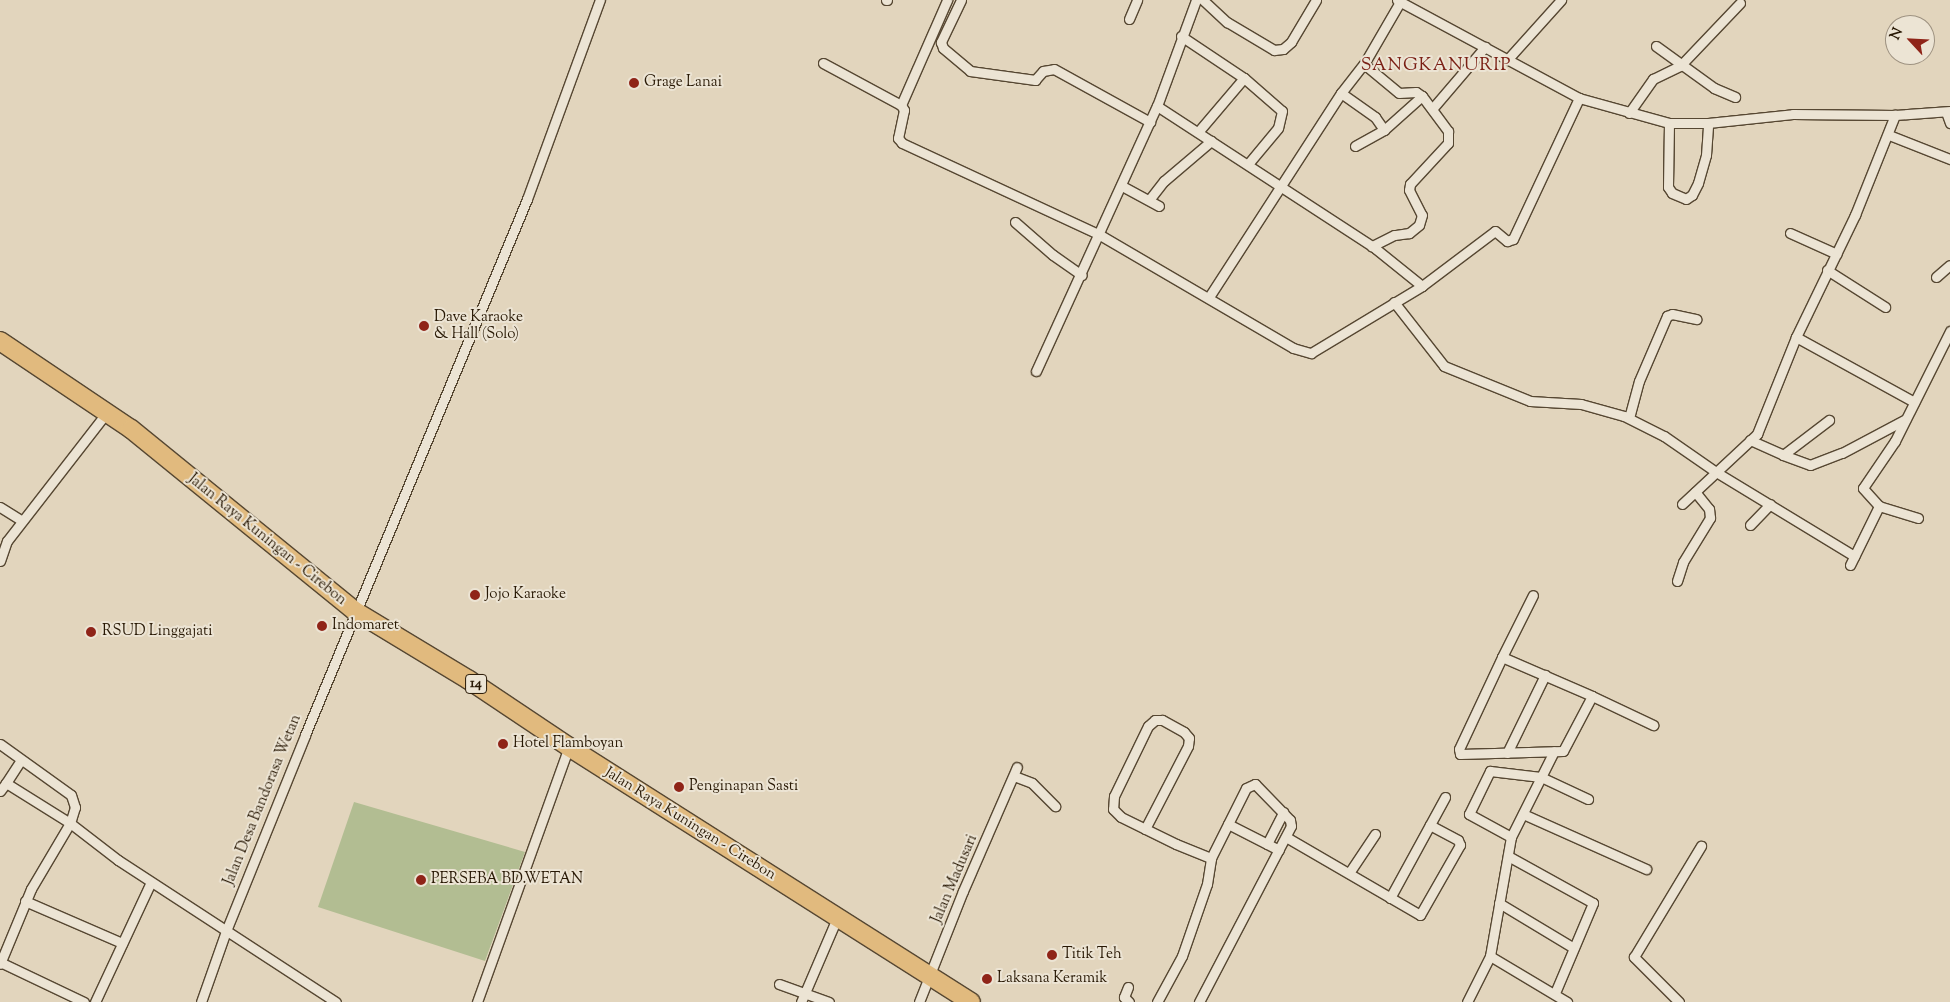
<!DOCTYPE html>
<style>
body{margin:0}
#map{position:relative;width:1950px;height:1002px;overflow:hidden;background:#e2d5bd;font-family:"Sorts Mill Goudy",serif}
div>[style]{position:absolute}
.green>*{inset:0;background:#b2bd92}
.roads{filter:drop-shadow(1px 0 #564732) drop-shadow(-1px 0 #564732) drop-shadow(0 1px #564732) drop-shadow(0 -1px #564732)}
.street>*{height:9px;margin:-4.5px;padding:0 4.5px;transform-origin:4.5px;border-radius:4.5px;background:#ece4d4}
.highway>*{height:18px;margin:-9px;padding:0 9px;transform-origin:9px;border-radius:9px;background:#e1ba7e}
.dots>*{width:14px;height:14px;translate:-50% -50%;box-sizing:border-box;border:2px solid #ece4d4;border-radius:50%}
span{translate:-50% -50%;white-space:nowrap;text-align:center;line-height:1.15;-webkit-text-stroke:4px #ece4d4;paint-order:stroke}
.shield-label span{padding:1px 4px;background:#ece4d4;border:1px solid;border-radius:4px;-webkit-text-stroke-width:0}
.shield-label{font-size:14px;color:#281804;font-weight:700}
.poi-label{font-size:15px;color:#281804}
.left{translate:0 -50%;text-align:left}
.street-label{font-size:15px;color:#281804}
.quarter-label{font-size:18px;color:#7a1f14;letter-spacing:1px}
.north{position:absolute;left:1885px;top:15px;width:50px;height:50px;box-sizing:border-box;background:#ece4d4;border:1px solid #9e9281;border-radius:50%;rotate:295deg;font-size:14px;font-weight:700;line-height:20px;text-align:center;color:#281804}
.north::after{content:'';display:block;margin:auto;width:18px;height:22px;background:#8f2418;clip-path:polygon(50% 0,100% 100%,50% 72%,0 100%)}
</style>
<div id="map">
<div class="green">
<div style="clip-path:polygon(354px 802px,525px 852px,485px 961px,318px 907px)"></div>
</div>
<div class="roads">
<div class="street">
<div style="left:886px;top:0;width:1px"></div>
<div style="left:961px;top:0;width:47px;rotate:115.5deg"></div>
<div style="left:941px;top:42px;width:6px;rotate:72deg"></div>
<div style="left:943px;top:48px;width:35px;rotate:40deg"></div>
<div style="left:970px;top:71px;width:66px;rotate:7.9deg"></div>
<div style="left:1035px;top:80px;width:12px;rotate:-48deg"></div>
<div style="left:1043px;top:71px;width:11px;rotate:-10deg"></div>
<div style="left:1054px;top:69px;width:110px;rotate:28.9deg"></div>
<div style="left:1203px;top:0;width:33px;rotate:43deg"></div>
<div style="left:1227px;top:22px;width:55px;rotate:30.8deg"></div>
<div style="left:1274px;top:50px;width:9px;rotate:-6deg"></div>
<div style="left:1283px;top:49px;width:11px;rotate:-41deg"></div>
<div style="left:1291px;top:42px;width:49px;rotate:-59.2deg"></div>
<div style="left:1397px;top:0;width:207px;rotate:28.3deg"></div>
<div style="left:1579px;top:98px;width:93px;rotate:15.5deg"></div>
<div style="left:1669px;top:123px;width:39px"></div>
<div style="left:1708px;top:123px;width:85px;rotate:-6deg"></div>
<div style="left:1793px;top:114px;width:102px;rotate:0.6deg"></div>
<div style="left:1895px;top:115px;width:55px;rotate:-4.2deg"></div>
<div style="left:1129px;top:19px;width:21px;rotate:-67deg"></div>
<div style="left:1181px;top:36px;width:76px;rotate:33.7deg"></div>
<div style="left:1244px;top:78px;width:50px;rotate:41deg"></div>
<div style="left:1282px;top:111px;width:17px;rotate:103deg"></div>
<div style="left:1278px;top:128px;width:47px;rotate:129.8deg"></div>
<div style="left:1656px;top:46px;width:72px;rotate:35.9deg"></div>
<div style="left:1714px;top:88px;width:23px;rotate:23deg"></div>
<div style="left:1507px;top:60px;width:81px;rotate:-48deg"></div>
<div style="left:823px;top:63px;width:89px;rotate:28.3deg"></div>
<div style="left:901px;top:105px;width:6px;rotate:59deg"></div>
<div style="left:904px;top:110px;width:29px;rotate:102deg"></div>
<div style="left:898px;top:138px;width:6px;rotate:51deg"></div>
<div style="left:902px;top:143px;width:218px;rotate:24.9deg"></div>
<div style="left:1100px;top:235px;width:224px;rotate:30.3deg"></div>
<div style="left:1293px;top:348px;width:19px;rotate:16deg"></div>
<div style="left:1311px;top:353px;width:130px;rotate:-31.1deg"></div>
<div style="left:1422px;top:286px;width:91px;rotate:-37deg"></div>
<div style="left:1495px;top:231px;width:16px;rotate:40deg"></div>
<div style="left:1507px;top:241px;width:6px;rotate:-18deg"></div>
<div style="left:1513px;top:239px;width:156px;rotate:-64.9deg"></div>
<div style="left:1364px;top:64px;width:45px;rotate:39.6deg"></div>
<div style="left:1399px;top:93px;width:17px;rotate:-3deg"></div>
<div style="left:1416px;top:92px;width:7px;rotate:34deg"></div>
<div style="left:1422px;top:96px;width:44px;rotate:53.4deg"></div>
<div style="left:1448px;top:131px;width:12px;rotate:90deg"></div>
<div style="left:1448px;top:143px;width:56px;rotate:132.8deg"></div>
<div style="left:1410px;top:184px;width:6px;rotate:99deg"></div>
<div style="left:1409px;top:190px;width:28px;rotate:63deg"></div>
<div style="left:1422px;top:215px;width:10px;rotate:107deg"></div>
<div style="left:1419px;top:225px;width:13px;rotate:141deg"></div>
<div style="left:1409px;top:233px;width:15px;rotate:172deg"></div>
<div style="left:1394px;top:235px;width:25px;rotate:153deg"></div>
<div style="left:1341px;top:93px;width:42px;rotate:35.2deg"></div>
<div style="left:1375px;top:117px;width:16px;rotate:55deg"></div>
<div style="left:901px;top:105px;width:115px;rotate:-66.3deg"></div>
<div style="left:1157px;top:106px;width:262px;rotate:33.1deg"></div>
<div style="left:1376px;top:249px;width:59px;rotate:38.8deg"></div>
<div style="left:1432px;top:109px;width:82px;rotate:-49.5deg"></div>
<div style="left:1946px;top:112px;width:12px;rotate:70deg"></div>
<div style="left:1629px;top:113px;width:42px;rotate:-54.8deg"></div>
<div style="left:1653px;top:79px;width:30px;rotate:-26deg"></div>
<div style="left:1680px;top:66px;width:87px;rotate:-46.4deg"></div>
<div style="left:1669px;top:123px;width:64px;rotate:90.9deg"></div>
<div style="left:1668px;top:187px;width:7px;rotate:56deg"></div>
<div style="left:1672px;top:193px;width:15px;rotate:23deg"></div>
<div style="left:1686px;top:199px;width:7px;rotate:-34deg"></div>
<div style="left:1692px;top:195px;width:13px;rotate:-63deg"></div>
<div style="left:1698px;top:183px;width:29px;rotate:-74deg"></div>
<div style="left:1706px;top:155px;width:32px;rotate:-86deg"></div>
<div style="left:1198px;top:132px;width:71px;rotate:-49.6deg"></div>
<div style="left:1889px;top:135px;width:66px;rotate:21.5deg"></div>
<div style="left:1355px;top:146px;width:33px;rotate:-29deg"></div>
<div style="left:1384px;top:130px;width:51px;rotate:-41.8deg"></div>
<div style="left:1122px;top:186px;width:42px;rotate:28.4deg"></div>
<div style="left:1149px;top:200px;width:24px;rotate:-52deg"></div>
<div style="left:1164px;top:181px;width:62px;rotate:-40.4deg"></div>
<div style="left:1015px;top:222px;width:50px;rotate:41deg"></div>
<div style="left:1053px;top:255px;width:35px;rotate:35deg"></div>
<div style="left:1790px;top:233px;width:51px;rotate:24.1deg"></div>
<div style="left:1827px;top:270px;width:69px;rotate:32.5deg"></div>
<div style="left:1936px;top:277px;width:18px;rotate:-41deg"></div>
<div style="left:1209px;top:297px;width:243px;rotate:-57.1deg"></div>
<div style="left:1341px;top:93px;width:37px;rotate:-52deg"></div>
<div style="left:1364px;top:64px;width:72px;rotate:-59.9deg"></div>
<div style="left:1394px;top:302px;width:81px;rotate:52deg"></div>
<div style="left:1444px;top:366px;width:93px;rotate:22.1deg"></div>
<div style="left:1530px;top:401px;width:51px;rotate:3.4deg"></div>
<div style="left:1581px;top:404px;width:45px;rotate:15.6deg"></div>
<div style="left:1624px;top:416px;width:45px;rotate:26.6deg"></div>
<div style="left:1664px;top:436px;width:63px;rotate:34.7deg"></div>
<div style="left:1716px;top:472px;width:162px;rotate:31.3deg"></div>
<div style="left:1796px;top:337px;width:135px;rotate:28.8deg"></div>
<div style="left:1036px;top:371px;width:291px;rotate:-65.5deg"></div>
<div style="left:1157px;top:106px;width:113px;rotate:-69.8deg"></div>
<div style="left:1629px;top:418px;width:38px;rotate:-75deg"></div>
<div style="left:1639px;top:381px;width:71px;rotate:-66.7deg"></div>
<div style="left:1667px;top:316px;width:5px;rotate:-22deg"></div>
<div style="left:1672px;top:314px;width:25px;rotate:12deg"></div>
<div style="left:1750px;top:440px;width:36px;rotate:24deg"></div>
<div style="left:1783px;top:455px;width:58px;rotate:-37.3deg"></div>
<div style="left:1783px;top:455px;width:29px;rotate:20deg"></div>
<div style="left:1810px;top:465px;width:34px;rotate:-21deg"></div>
<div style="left:1842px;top:453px;width:72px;rotate:-28deg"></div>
<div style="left:1682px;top:504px;width:103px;rotate:-43deg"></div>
<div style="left:1757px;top:434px;width:105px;rotate:-68.1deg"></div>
<div style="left:1796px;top:337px;width:136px;rotate:-64.2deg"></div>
<div style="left:1855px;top:215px;width:108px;rotate:-68.2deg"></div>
<div style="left:0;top:507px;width:26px;rotate:32deg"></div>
<div style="left:1918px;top:518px;width:41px;rotate:-162.9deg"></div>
<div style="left:1879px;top:506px;width:24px;rotate:-132deg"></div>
<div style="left:1863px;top:488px;width:57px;rotate:-55.8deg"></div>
<div style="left:1895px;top:441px;width:123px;rotate:-63.4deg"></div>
<div style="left:1750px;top:525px;width:29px;rotate:-46deg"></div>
<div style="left:0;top:561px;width:21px;rotate:-71deg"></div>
<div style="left:7px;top:541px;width:163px;rotate:-52.2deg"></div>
<div style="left:1850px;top:565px;width:66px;rotate:-63.8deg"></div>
<div style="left:1677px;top:581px;width:20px;rotate:-72deg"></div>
<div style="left:1683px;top:562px;width:52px;rotate:-58.5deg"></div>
<div style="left:1710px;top:518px;width:9px;rotate:-96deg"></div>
<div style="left:1709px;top:509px;width:22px;rotate:-129deg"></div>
<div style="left:1502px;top:657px;width:98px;rotate:23.4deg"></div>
<div style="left:1592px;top:696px;width:62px;rotate:117.8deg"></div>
<div style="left:1563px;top:751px;width:103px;rotate:178.3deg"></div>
<div style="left:1460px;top:754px;width:5px;rotate:-101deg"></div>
<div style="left:1459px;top:749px;width:102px;rotate:-64.9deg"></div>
<div style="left:1502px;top:657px;width:69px;rotate:-63.4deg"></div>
<div style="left:1592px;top:696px;width:68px;rotate:25.4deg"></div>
<div style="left:0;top:744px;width:87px;rotate:35.7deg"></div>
<div style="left:71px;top:795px;width:13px;rotate:72deg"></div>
<div style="left:75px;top:807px;width:17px;rotate:107deg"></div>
<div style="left:70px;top:823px;width:77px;rotate:120.6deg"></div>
<div style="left:31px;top:889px;width:81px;rotate:112.5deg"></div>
<div style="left:1507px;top:753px;width:87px;rotate:-64deg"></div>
<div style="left:1014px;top:776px;width:19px;rotate:21deg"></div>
<div style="left:1032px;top:783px;width:33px;rotate:45deg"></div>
<div style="left:6px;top:783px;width:27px;rotate:-57deg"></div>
<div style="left:0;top:791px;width:10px;rotate:-53deg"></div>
<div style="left:6px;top:783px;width:75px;rotate:32deg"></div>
<div style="left:70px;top:823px;width:61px;rotate:37.6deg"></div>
<div style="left:118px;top:860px;width:260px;rotate:33.1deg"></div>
<div style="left:1523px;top:814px;width:135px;rotate:24.1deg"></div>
<div style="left:1228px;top:824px;width:57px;rotate:27deg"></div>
<div style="left:1145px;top:829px;width:93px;rotate:-62.6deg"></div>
<div style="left:1188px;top:746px;width:8px;rotate:-83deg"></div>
<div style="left:1189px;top:738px;width:8px;rotate:-130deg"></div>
<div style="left:1184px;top:732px;width:25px;rotate:-151deg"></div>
<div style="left:1162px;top:720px;width:7px;rotate:180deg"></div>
<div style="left:1155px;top:720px;width:9px;rotate:139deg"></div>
<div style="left:1148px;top:726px;width:78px;rotate:115.9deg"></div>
<div style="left:1114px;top:796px;width:13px;rotate:94deg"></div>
<div style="left:1113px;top:809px;width:11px;rotate:45deg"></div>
<div style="left:1121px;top:817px;width:61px;rotate:26.1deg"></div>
<div style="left:1176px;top:844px;width:38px;rotate:22deg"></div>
<div style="left:1286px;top:837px;width:155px;rotate:30.2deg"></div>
<div style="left:1420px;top:915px;width:81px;rotate:-60.3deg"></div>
<div style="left:1460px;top:845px;width:5px;rotate:-112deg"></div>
<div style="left:1458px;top:840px;width:32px;rotate:-152deg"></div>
<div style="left:1511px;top:837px;width:48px;rotate:-151.3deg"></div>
<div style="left:1469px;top:814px;width:48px;rotate:-64deg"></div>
<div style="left:1490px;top:771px;width:51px;rotate:6.7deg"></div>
<div style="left:1541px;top:777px;width:52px;rotate:25.1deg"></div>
<div style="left:1267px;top:844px;width:36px;rotate:-63deg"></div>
<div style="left:1508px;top:856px;width:97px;rotate:28.9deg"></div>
<div style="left:1593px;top:903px;width:98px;rotate:112.9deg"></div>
<div style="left:1349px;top:873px;width:47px;rotate:-56.3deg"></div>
<div style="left:1390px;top:898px;width:115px;rotate:-61.4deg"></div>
<div style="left:25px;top:901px;width:106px;rotate:23.4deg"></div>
<div style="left:1499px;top:903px;width:87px;rotate:31deg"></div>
<div style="left:1490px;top:956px;width:90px;rotate:30.9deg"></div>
<div style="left:0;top:962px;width:93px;rotate:25.5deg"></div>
<div style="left:779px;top:984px;width:53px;rotate:19.8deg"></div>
<div style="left:1128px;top:987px;width:11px;rotate:112deg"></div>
<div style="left:1124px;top:997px;width:7px;rotate:45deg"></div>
<div style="left:95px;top:1002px;width:132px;rotate:-65deg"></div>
<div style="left:201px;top:1002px;width:75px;rotate:-70.6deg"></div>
<div style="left:226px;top:931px;width:211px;rotate:-68deg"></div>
<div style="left:305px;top:735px;width:580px;rotate:-67.5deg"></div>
<div style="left:527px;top:199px;width:212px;rotate:-69.9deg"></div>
<div style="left:477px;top:1002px;width:271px;rotate:-70.2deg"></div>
<div style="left:801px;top:1002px;width:91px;rotate:-66.8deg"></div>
<div style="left:919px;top:1002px;width:119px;rotate:-68.4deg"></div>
<div style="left:963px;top:891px;width:135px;rotate:-66.5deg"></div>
<div style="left:1157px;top:1002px;width:52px;rotate:-61.5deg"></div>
<div style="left:1182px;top:956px;width:76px;rotate:-70.9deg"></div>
<div style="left:1207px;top:884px;width:26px;rotate:-81deg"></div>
<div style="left:1211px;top:858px;width:78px;rotate:-63.4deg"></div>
<div style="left:1246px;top:788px;width:10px;rotate:-24deg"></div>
<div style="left:1255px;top:784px;width:50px;rotate:45.8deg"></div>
<div style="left:1290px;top:820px;width:6px;rotate:81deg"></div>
<div style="left:1291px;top:826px;width:199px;rotate:117.6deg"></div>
<div style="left:1467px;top:1002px;width:51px;rotate:-63.4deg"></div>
<div style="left:1490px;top:956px;width:121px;rotate:-80deg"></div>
<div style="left:1511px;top:837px;width:96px;rotate:-63.4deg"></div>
<div style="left:1679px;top:1002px;width:64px;rotate:-135deg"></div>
<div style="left:1634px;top:957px;width:130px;rotate:-58.9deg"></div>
</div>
<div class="highway">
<div style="left:0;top:341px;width:158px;rotate:33.9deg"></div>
<div style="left:131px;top:429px;width:289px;rotate:39.1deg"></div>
<div style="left:355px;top:611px;width:133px;rotate:31.2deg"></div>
<div style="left:469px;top:680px;width:120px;rotate:33.8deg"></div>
<div style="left:569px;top:747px;width:476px;rotate:32.4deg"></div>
</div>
</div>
<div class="dots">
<div style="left:634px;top:83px;background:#8f2418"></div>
<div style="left:424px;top:326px;background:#8f2418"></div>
<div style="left:475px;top:595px;background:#8f2418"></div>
<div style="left:322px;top:626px;background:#8f2418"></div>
<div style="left:91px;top:632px;background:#8f2418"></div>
<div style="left:503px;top:744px;background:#8f2418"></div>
<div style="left:679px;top:787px;background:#8f2418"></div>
<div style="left:421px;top:880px;background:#8f2418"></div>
<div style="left:1052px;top:955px;background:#8f2418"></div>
<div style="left:987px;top:979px;background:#8f2418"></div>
</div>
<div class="shield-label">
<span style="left:476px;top:684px">14</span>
</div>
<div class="poi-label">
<span class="left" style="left:644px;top:83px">Grage Lanai</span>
<span class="left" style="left:434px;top:326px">Dave Karaoke<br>&amp; Hall (Solo)</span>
<span class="left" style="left:485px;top:595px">Jojo Karaoke</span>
<span class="left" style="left:332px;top:626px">Indomaret</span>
<span class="left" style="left:102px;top:632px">RSUD Linggajati</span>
<span class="left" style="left:513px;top:744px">Hotel Flamboyan</span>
<span class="left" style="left:689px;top:787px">Penginapan Sasti</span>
<span class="left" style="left:431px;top:880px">PERSEBA BD.WETAN</span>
<span class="left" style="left:1062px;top:955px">Titik Teh</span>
<span class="left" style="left:997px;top:979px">Laksana Keramik</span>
</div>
<div class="street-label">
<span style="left:267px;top:540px;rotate:39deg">Jalan Raya Kuningan - Cirebon</span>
<span style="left:263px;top:800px;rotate:-68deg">Jalan Desa Bandorasa Wetan</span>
<span style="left:690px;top:824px;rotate:32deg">Jalan Raya Kuningan - Cirebon</span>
<span style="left:955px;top:879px;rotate:-67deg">Jalan Madusari</span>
</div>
<div class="quarter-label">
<span style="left:1436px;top:66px">SANGKANURIP</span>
</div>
<div class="north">N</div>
</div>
